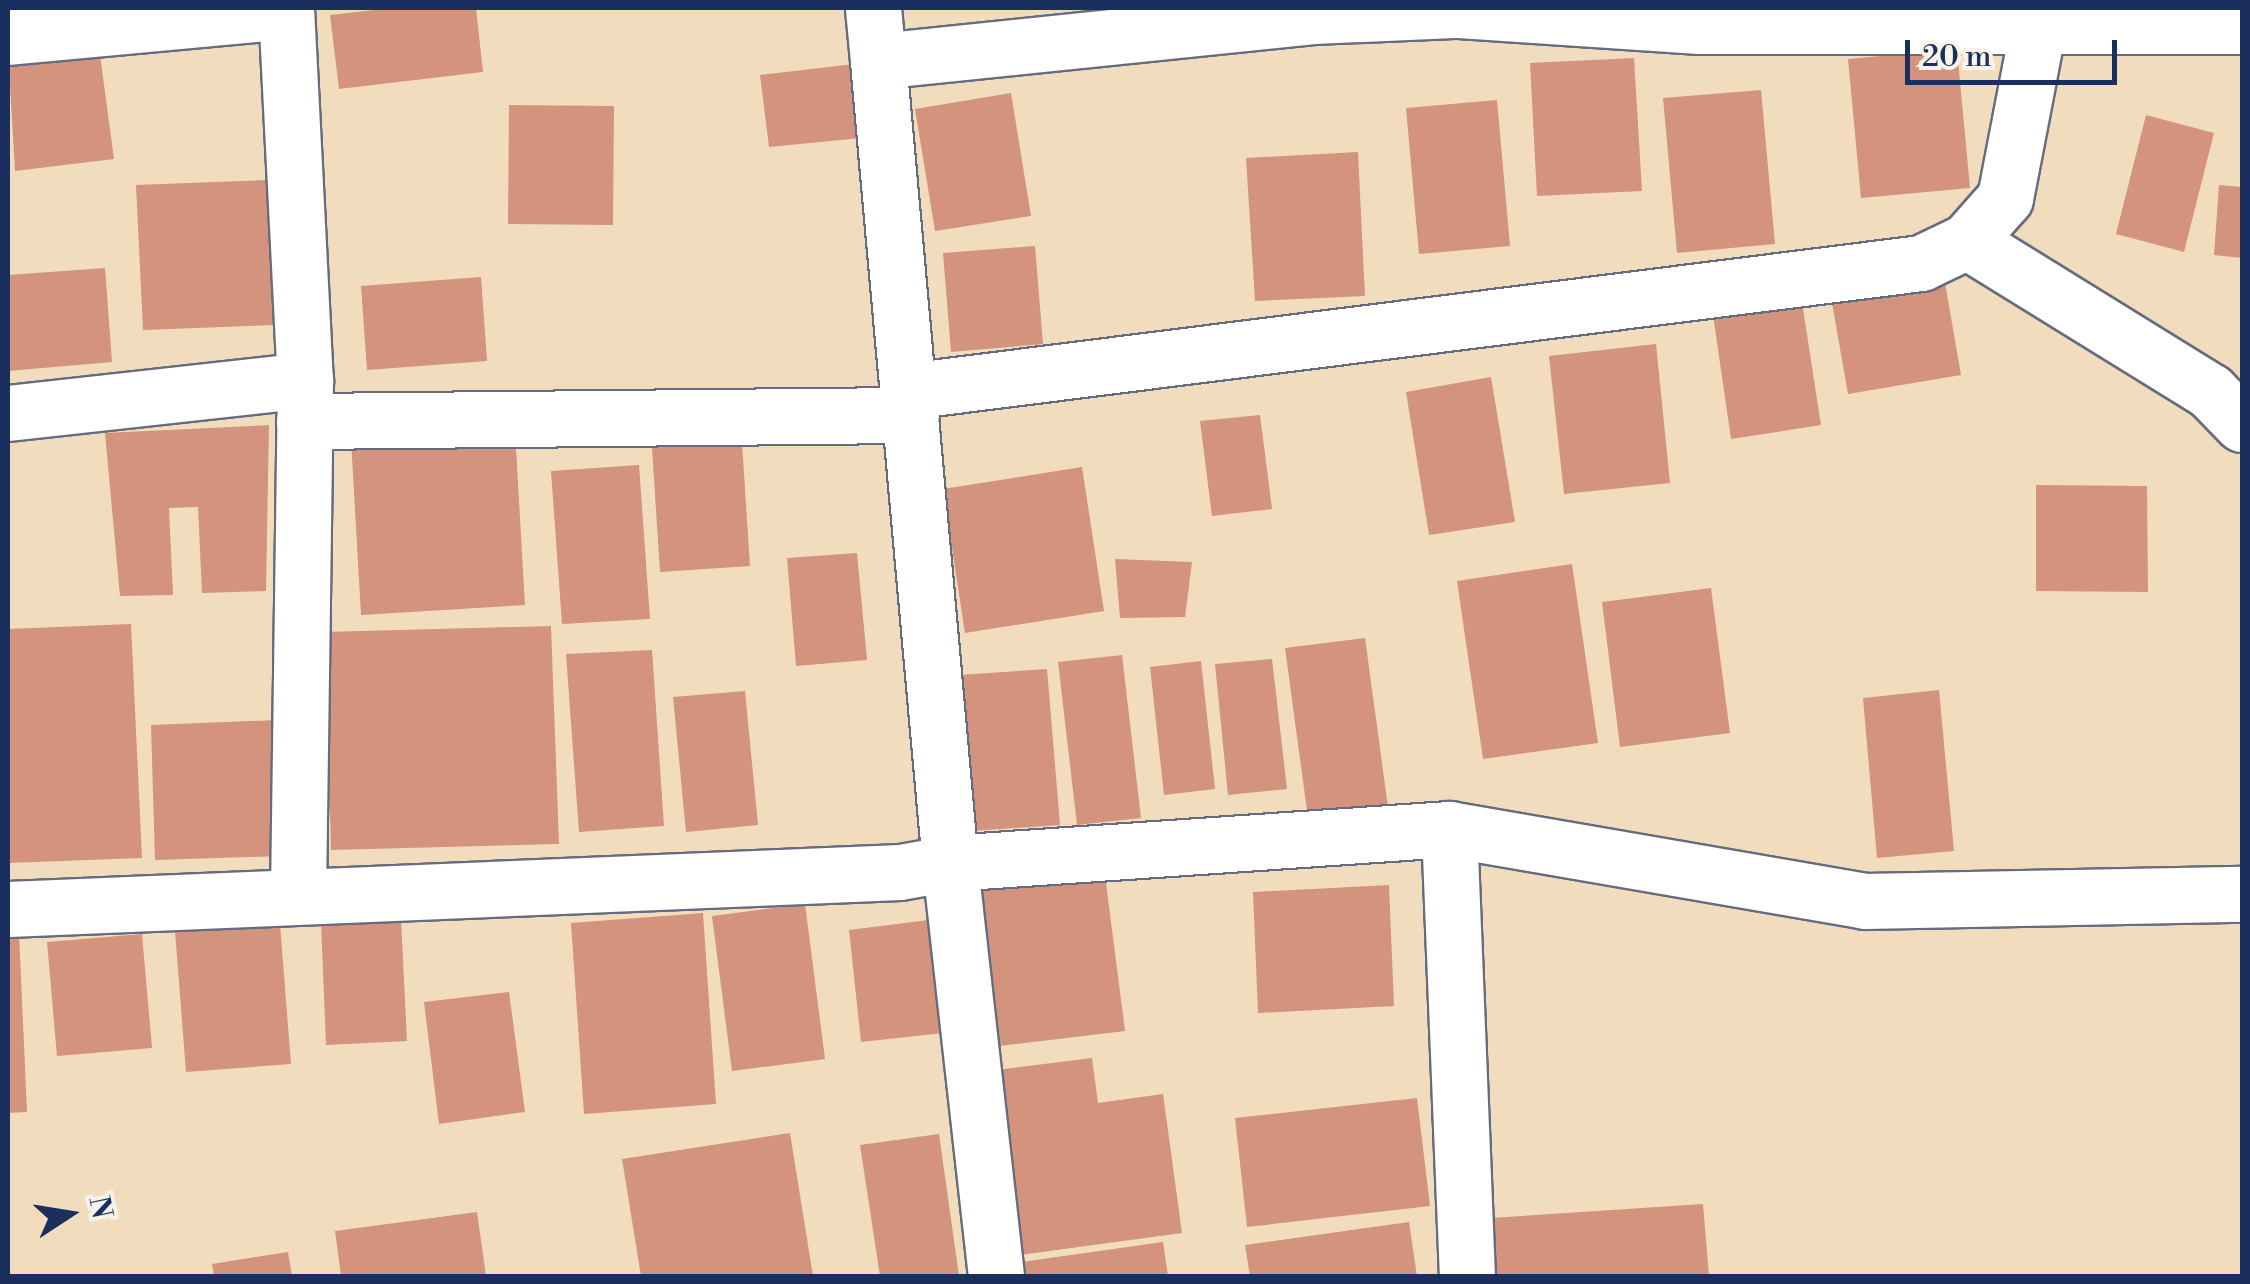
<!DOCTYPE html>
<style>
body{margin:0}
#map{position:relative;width:2250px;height:1284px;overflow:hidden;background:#f1ddbd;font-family:"Libre Bodoni",serif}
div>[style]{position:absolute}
.building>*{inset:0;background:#d3937d}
.roads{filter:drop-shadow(2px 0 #666c7f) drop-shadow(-2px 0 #666c7f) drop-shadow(0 2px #666c7f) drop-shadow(0 -2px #666c7f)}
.minor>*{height:55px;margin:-27.5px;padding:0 27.5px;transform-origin:27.5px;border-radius:27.5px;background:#fff}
span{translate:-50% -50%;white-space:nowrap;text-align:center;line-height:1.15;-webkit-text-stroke:9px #f7f3e8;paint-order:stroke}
.frame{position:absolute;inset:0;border:10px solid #1b2f5e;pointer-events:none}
.north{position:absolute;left:20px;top:1164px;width:100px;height:100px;-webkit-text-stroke:8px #f7f3e8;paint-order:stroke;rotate:78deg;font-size:28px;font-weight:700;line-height:40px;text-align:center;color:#1b2f5e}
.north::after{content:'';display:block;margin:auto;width:35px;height:45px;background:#1b2f5e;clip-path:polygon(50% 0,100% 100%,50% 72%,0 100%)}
.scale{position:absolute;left:1905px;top:40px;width:212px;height:45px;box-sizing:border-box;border:5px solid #1b2f5e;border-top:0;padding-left:12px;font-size:30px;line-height:35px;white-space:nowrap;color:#1b2f5e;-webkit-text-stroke:8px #f7f3e8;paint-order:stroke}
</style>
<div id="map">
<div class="building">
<div style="clip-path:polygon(392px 8px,476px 8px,483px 72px,339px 89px,330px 15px)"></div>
<div style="clip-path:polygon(98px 40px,114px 159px,15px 171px,8px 51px)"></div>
<div style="clip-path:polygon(1957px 49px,1970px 188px,1861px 198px,1848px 59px)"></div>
<div style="clip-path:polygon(1634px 58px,1642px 191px,1537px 196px,1530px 63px)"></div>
<div style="clip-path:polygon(854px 64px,861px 138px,769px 147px,760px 75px)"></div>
<div style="clip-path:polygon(1761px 90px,1775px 244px,1677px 253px,1663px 98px)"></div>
<div style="clip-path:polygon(1011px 93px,1031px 216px,935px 231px,915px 109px)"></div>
<div style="clip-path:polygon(1497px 100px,1510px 246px,1419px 254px,1406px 108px)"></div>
<div style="clip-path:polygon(509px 105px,614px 106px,613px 225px,508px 224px)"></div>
<div style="clip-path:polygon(2146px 115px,2214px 133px,2184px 252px,2116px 234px)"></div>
<div style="clip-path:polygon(1358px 152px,1365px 296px,1255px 301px,1246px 158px)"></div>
<div style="clip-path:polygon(268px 180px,274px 325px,143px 330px,136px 185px)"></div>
<div style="clip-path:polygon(2219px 185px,2242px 187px,2242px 258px,2214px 255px)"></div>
<div style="clip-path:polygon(1035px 246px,1043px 344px,951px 352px,943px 253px)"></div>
<div style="clip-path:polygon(105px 268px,112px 362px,8px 371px,8px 275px)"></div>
<div style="clip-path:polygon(481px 277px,487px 361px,367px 370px,361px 286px)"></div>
<div style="clip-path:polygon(1944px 277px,1961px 375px,1848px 394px,1831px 297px)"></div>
<div style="clip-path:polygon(1802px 302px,1821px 425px,1731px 439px,1713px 315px)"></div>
<div style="clip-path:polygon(1656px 344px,1670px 483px,1564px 494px,1549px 356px)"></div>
<div style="clip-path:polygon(1491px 377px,1515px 522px,1429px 535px,1406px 392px)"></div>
<div style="clip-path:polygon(1260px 415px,1272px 509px,1212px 516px,1200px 421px)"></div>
<div style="clip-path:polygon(269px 425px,266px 591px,202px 593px,198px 507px,169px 508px,173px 595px,120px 596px,105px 433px)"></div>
<div style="clip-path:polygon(741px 427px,750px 566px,660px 572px,651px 433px)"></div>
<div style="clip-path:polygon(515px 431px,525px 605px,361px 615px,351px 440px)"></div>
<div style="clip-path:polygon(639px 465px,650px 619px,562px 624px,551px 471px)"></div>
<div style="clip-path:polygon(1082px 467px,1104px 611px,965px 633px,943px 489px)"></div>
<div style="clip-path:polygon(2036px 485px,2147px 486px,2148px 592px,2036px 591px)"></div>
<div style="clip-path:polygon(857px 553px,867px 660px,796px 666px,787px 558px)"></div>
<div style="clip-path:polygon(1115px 559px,1192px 562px,1185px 617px,1120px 618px)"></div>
<div style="clip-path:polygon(1572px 564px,1598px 743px,1483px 759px,1457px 581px)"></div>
<div style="clip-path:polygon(1711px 588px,1730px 733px,1620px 747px,1602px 602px)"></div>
<div style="clip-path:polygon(131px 624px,142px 858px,8px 863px,8px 629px)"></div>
<div style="clip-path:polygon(551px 626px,559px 844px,331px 850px,325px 632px)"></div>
<div style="clip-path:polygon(1365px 638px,1388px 807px,1308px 818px,1285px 648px)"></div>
<div style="clip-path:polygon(652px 650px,664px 826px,579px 832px,566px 654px)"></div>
<div style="clip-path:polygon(1122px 655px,1141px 818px,1077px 825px,1058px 662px)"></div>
<div style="clip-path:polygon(1272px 659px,1287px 789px,1228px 795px,1215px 664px)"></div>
<div style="clip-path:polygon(1201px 661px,1215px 789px,1164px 795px,1150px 667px)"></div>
<div style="clip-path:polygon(1047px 669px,1060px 825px,972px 831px,959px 675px)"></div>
<div style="clip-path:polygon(1939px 690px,1954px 851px,1877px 858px,1863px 698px)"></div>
<div style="clip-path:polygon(745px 691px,758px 825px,686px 832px,673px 697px)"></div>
<div style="clip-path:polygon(278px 720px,282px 856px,155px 860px,151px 725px)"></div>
<div style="clip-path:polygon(1105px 875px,1125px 1031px,990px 1047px,971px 892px)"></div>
<div style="clip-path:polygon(1389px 885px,1394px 1006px,1258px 1013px,1253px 892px)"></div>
<div style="clip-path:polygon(805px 904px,825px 1059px,732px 1071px,712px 916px)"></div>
<div style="clip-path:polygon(703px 913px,716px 1104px,584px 1114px,571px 923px)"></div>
<div style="clip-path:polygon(401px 919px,407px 1041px,326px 1045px,321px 923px)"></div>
<div style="clip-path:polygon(929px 920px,943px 1033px,861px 1042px,849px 930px)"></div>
<div style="clip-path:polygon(280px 924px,291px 1064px,186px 1072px,175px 931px)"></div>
<div style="clip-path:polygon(8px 933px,19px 933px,27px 1112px,8px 1113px)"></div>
<div style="clip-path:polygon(142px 934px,152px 1048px,57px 1056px,47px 942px)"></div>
<div style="clip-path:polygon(509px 992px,525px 1112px,439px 1124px,424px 1002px)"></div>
<div style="clip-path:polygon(1092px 1058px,1098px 1103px,1163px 1094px,1182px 1233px,1013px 1256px,988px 1071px)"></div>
<div style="clip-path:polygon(1417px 1098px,1430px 1206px,1247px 1227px,1235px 1118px)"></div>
<div style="clip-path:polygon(790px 1133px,813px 1276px,641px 1276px,622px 1159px)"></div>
<div style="clip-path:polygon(939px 1134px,959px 1276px,880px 1276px,860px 1145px)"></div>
<div style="clip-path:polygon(1703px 1204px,1709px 1276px,1494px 1276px,1490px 1218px)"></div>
<div style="clip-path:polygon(477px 1212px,486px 1276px,341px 1276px,335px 1231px)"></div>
<div style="clip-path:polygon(1409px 1222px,1417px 1276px,1250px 1276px,1245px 1245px)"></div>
<div style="clip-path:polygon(1163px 1242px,1168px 1276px,1016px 1276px,1014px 1263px)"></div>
<div style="clip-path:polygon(288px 1252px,292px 1276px,214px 1276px,212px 1264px)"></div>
</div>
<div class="roads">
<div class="minor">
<div style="left:286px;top:8px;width:372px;rotate:87.1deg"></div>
<div style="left:305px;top:380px;width:515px;rotate:90.78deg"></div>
<div style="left:873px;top:8px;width:53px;rotate:84.6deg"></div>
<div style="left:8px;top:37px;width:279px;rotate:-5.3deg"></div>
<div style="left:1967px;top:241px;width:286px;rotate:31.7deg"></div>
<div style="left:2210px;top:391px;width:46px;rotate:45.9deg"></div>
<div style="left:908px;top:391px;width:1021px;rotate:-7.2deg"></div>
<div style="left:1921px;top:263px;width:51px;rotate:-25.6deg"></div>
<div style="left:1967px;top:241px;width:57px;rotate:-48.5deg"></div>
<div style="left:2005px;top:198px;width:175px;rotate:-79.1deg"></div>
<div style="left:8px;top:413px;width:299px;rotate:-6.3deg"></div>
<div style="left:304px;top:421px;width:607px;rotate:-0.57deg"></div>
<div style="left:1449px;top:829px;width:447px;rotate:87.7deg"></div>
<div style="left:8px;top:909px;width:893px;rotate:-2.38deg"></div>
<div style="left:900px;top:872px;width:51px;rotate:-10.2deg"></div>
<div style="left:950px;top:863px;width:500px;rotate:-3.9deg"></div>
<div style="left:1449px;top:829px;width:422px;rotate:9.8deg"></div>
<div style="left:1865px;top:901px;width:377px;rotate:-1.1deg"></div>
<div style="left:996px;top:1276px;width:416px;rotate:-96.4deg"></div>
<div style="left:950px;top:863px;width:805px;rotate:-95.13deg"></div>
<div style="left:878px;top:61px;width:437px;rotate:-5.9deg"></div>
<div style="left:1313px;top:16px;width:146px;rotate:-2.4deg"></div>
<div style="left:1459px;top:10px;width:241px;rotate:3.8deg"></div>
<div style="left:1699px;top:26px;width:543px"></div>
</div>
</div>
<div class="frame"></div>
<div class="north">N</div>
<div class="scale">20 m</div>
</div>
